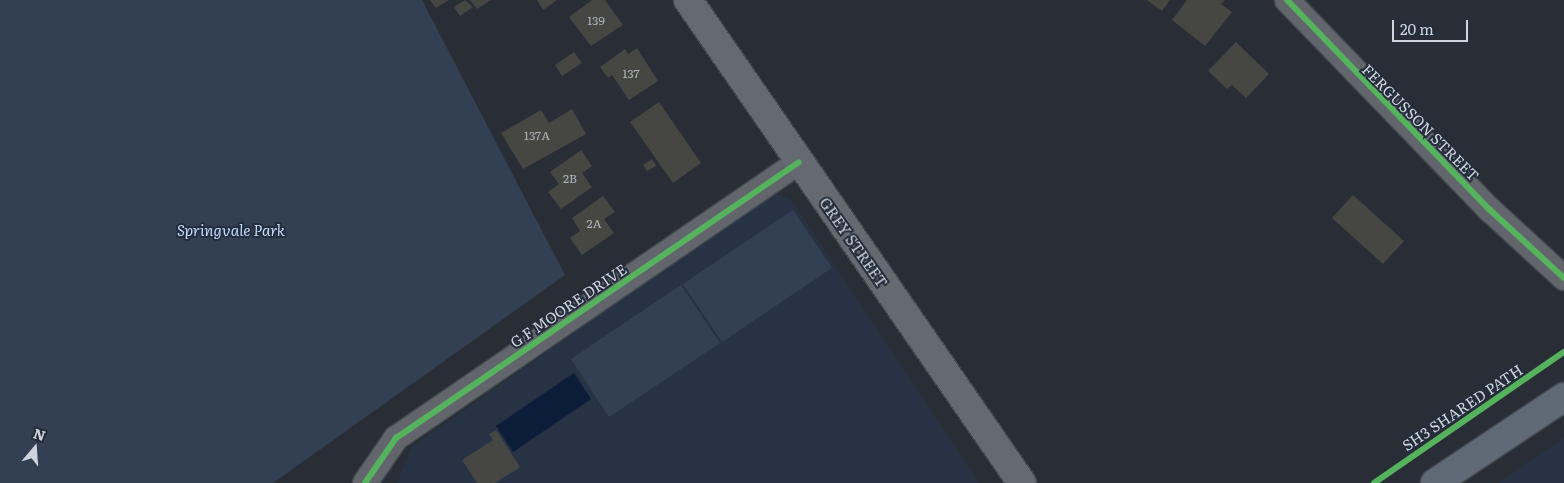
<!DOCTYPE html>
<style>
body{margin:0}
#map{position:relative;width:1564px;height:483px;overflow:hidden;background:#292e36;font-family:Literata,serif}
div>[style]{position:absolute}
.built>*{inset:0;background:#273345}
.green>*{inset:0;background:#333f53}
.water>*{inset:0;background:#0b1d38}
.building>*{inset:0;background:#464643}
.roads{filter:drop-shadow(1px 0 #44494f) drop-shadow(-1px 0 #44494f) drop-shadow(0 1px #44494f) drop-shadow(0 -1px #44494f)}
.street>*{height:24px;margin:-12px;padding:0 12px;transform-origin:12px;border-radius:12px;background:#62666c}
.secondary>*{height:28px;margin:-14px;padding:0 14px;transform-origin:14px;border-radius:14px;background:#656a72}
.highway>*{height:28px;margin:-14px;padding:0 14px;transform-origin:14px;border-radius:14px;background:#606a76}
.cycleway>*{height:6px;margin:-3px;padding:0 3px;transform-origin:3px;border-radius:3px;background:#56b35d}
span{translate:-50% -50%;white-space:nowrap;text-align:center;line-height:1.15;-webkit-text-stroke:4px #242d3b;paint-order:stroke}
.number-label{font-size:12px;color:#adb1b7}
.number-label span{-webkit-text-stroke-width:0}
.street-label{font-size:15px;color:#cfd5de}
.park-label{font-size:15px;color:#c3dafd;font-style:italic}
.north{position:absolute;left:10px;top:423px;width:50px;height:50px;-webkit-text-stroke:4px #242d3b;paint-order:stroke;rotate:18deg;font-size:14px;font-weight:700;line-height:20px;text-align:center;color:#cfd5de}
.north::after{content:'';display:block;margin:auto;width:18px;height:22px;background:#cfd5de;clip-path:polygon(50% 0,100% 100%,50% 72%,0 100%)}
.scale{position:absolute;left:1392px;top:20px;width:76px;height:22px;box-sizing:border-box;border:2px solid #cfd5de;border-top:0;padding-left:6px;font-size:15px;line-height:18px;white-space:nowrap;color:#cfd5de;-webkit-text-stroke:4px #242d3b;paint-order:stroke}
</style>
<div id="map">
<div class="built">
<div style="clip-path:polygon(771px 193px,790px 198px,979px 483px,397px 483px,412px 447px)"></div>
<div style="clip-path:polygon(1564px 438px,1564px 483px,1499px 483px)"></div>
</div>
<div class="green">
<div style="clip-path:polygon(0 0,422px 0,565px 275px,273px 483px,0 483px)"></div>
<div style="clip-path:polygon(793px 210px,832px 268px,722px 342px,683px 284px)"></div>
<div style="clip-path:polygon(681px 285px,720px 343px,609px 417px,571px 359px)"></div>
</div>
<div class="water">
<div style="clip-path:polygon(574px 373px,591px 399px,513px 452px,496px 426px)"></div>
</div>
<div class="building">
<div style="clip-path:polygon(430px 0,449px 0,436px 8px)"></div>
<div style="clip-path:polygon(465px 0,473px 7px,460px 16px,454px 7px)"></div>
<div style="clip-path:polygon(470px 0,491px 0,477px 9px)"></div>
<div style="clip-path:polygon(537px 0,557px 0,543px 10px)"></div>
<div style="clip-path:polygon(592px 0,605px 0,623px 25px,591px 46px,569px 17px)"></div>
<div style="clip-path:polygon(1147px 0,1170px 0,1162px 11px)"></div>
<div style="clip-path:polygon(1187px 0,1225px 0,1221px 4px,1232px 12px,1205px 46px,1172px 20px)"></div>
<div style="clip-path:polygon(1236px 42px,1269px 74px,1246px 98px,1232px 85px,1227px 89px,1208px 71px)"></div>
<div style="clip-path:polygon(637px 48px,658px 81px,629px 100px,612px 75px,608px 78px,600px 67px,625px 49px,628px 54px)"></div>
<div style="clip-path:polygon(574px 52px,582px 63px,562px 76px,555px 65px)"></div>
<div style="clip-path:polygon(659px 102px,701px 163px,673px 183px,630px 122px)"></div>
<div style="clip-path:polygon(572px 109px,586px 134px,523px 169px,501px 133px,541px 110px,549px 123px)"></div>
<div style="clip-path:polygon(581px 150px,592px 166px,582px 173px,592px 187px,561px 209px,548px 192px,559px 184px,550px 172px)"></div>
<div style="clip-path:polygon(652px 159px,656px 166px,647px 171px,643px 165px)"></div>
<div style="clip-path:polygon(1353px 195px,1404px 241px,1383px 264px,1332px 218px)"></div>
<div style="clip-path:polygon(603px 196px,615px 212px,604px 219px,614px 233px,582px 255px,570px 238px,580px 231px,572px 218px)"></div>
<div style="clip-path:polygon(496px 430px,520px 467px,495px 483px,477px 483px,462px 460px,493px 440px,489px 434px)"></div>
</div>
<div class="roads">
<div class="street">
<div style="left:1287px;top:0;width:291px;rotate:46deg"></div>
<div style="left:1489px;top:209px;width:102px;rotate:42.6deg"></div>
<div style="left:365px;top:483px;width:55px;rotate:-55.4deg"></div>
<div style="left:396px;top:438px;width:488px;rotate:-34.4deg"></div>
</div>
<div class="secondary">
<div style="left:688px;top:0;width:587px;rotate:55.34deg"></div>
</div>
<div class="highway">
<div style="left:1435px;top:483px;width:155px;rotate:-33.7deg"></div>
</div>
</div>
<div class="cycleway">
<div style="left:1287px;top:0;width:291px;rotate:46deg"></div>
<div style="left:1489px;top:209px;width:102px;rotate:42.6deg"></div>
<div style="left:365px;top:483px;width:55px;rotate:-55.4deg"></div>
<div style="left:396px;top:438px;width:488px;rotate:-34.4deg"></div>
<div style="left:1374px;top:483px;width:231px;rotate:-34.6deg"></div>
</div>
<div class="number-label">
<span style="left:596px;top:21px">139</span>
<span style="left:631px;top:74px">137</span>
<span style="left:537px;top:136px">137A</span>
<span style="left:570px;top:179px">2B</span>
<span style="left:594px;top:224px">2A</span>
</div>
<div class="street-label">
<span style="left:1421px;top:122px;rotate:45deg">FERGUSSON STREET</span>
<span style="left:854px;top:242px;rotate:55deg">GREY STREET</span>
<span style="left:568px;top:305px;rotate:-34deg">G F MOORE DRIVE</span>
<span style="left:1462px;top:407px;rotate:-34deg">SH3 SHARED PATH</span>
</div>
<div class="park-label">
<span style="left:231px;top:230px">Springvale Park</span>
</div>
<div class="north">N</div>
<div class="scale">20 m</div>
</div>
